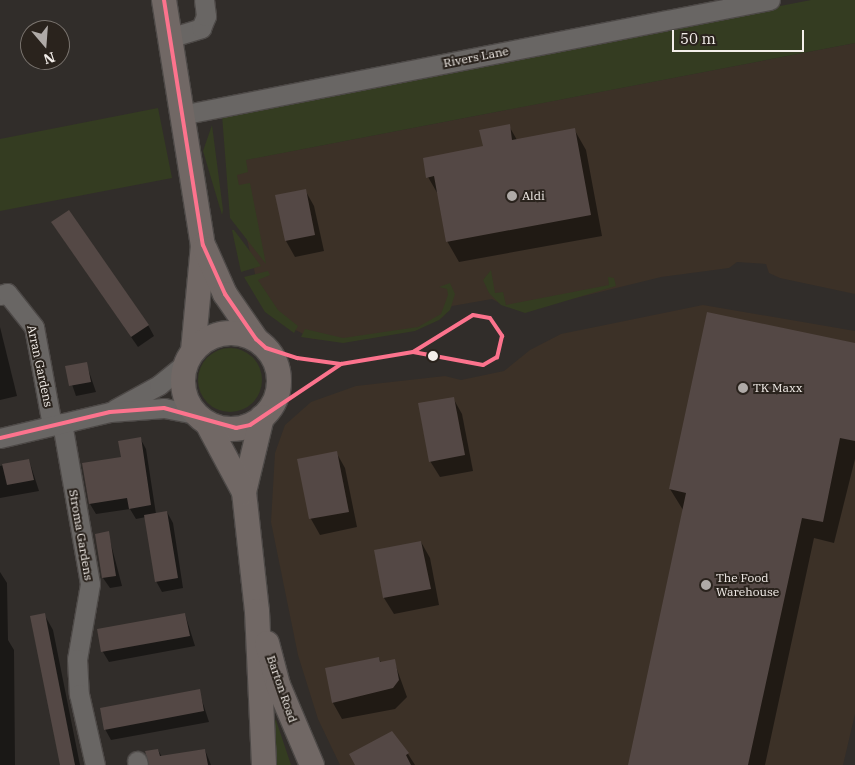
<!DOCTYPE html>
<style>
body{margin:0}
#map{position:relative;width:855px;height:765px;overflow:hidden;background:#312d2a;font-family:"IBM Plex Serif",serif}
div>[style]{position:absolute}
.built>*{inset:0;background:#3c3127}
.green>*{inset:0;background:#343c21}
.round{border-radius:50%}
.shadow>*{inset:0;background:#0007}
.building>*{inset:0;background:#544845}
.roads{filter:drop-shadow(1px 0 #4d4947) drop-shadow(-1px 0 #4d4947) drop-shadow(0 1px #4d4947) drop-shadow(0 -1px #4d4947)}
.minor>*{height:19px;margin:-9.5px;padding:0 9.5px;transform-origin:9.5px;border-radius:9.5px;background:#696664}
.major>*{height:24px;margin:-12px;padding:0 12px;transform-origin:12px;border-radius:12px;background:#716865}
.major>.ring{margin:-12px;padding:0;box-sizing:content-box;background:none;border:24px solid #716865;border-radius:50%}
.bus-1>*{height:4px;margin:-2px;padding:0 2px;transform-origin:2px;border-radius:2px;background:#fc738d}
.dots>*{width:14px;height:14px;translate:-50% -50%;box-sizing:border-box;border:2px solid #2a231d;border-radius:50%}
span{translate:-50% -50%;white-space:nowrap;text-align:center;line-height:1.15;-webkit-text-stroke:4px #2a231d;paint-order:stroke}
.street-label{font-size:12px;color:#f3eeea}
.poi-label{font-size:12px;color:#f3eeea}
.left{translate:0 -50%;text-align:left}
.north{position:absolute;left:20px;top:20px;width:50px;height:50px;box-sizing:border-box;background:#2a231d;border:1px solid #7a746f;border-radius:50%;rotate:162deg;font-size:14px;font-weight:700;line-height:20px;text-align:center;color:#f3eeea}
.north::after{content:'';display:block;margin:auto;width:18px;height:22px;background:#afaaa7;clip-path:polygon(50% 0,100% 100%,50% 72%,0 100%)}
.scale{position:absolute;left:672px;top:30px;width:132px;height:22px;box-sizing:border-box;border:2px solid #f3eeea;border-top:0;padding-left:6px;font-size:15px;line-height:18px;white-space:nowrap;color:#f3eeea;-webkit-text-stroke:4px #2a231d;paint-order:stroke}
</style>
<div id="map">
<div class="built">
<div style="clip-path:polygon(855px 43px,855px 294px,780px 278px,769px 273px,766px 264px,737px 262px,729px 268px,661px 277px,563px 301px,507px 307px,492px 299px,452px 306px,443px 317px,417px 330px,353px 341px,313px 339px,284px 324px,261px 299px,229px 163px)"></div>
<div style="clip-path:polygon(703px 305px,855px 331px,855px 714px,843px 765px,340px 765px,318px 719px,298px 655px,271px 522px,275px 453px,285px 425px,311px 402px,356px 386px,445px 376px,461px 380px,504px 371px,530px 350px,561px 334px)"></div>
</div>
<div class="green">
<div style="clip-path:polygon(811px 0,855px 0,855px 43px,246px 160px,248px 172px,237px 175px,239px 185px,250px 183px,266px 264px,230px 218px,222px 115px)"></div>
<div style="clip-path:polygon(158px 108px,172px 178px,0 211px,0 139px)"></div>
<div style="clip-path:polygon(212px 125px,223px 210px,222px 215px,203px 151px)"></div>
<div style="clip-path:polygon(232px 230px,234px 230px,261px 266px,241px 272px)"></div>
<div style="clip-path:polygon(491px 270px,495px 293px,503px 292px,506px 305px,609px 285px,608px 277px,614px 278px,616px 286px,525px 313px,501px 305px,489px 293px,483px 280px)"></div>
<div style="clip-path:polygon(268px 271px,270px 275px,258px 280px,278px 310px,298px 326px,294px 333px,265px 312px,244px 277px)"></div>
<div style="clip-path:polygon(450px 283px,455px 294px,450px 310px,439px 320px,415px 331px,343px 343px,301px 337px,305px 329px,343px 338px,418px 327px,441px 314px,448px 295px,447px 289px,439px 287px)"></div>
<div class="round" style="left:198px;top:348px;width:64px;height:64px"></div>
<div style="clip-path:polygon(276px 720px,291px 765px,271px 765px,270px 722px)"></div>
</div>
<div class="shadow">
<div style="clip-path:polygon(509px 126px,517px 140px,574px 129px,586px 150px,602px 236px,459px 262px,447px 241px,439px 196px,428px 177px,484px 147px)"></div>
<div style="clip-path:polygon(305px 190px,314px 206px,324px 251px,295px 257px,286px 241px)"></div>
<div style="clip-path:polygon(52px 223px,148px 325px,154px 336px,138px 347px)"></div>
<div style="clip-path:polygon(0 327px,17px 396px,0 400px)"></div>
<div style="clip-path:polygon(855px 345px,855px 459px,834px 543px,814px 538px,765px 765px,629px 765px,683px 510px,670px 489px)"></div>
<div style="clip-path:polygon(86px 363px,96px 392px,76px 396px,66px 367px)"></div>
<div style="clip-path:polygon(453px 398px,462px 414px,473px 471px,440px 477px,430px 461px)"></div>
<div style="clip-path:polygon(140px 438px,146px 449px,156px 514px,167px 512px,173px 523px,183px 588px,162px 592px,156px 581px,146px 517px,136px 519px,130px 509px,96px 514px,90px 504px)"></div>
<div style="clip-path:polygon(336px 452px,345px 468px,357px 527px,320px 535px,311px 519px,299px 460px)"></div>
<div style="clip-path:polygon(29px 460px,39px 491px,0 498px,0 466px)"></div>
<div style="clip-path:polygon(108px 533px,122px 586px,110px 588px,103px 578px)"></div>
<div style="clip-path:polygon(421px 542px,430px 558px,439px 605px,394px 614px,384px 598px,375px 551px)"></div>
<div style="clip-path:polygon(0 572px,7px 583px,8px 640px,14px 650px,15px 765px,0 765px)"></div>
<div style="clip-path:polygon(44px 614px,53px 630px,80px 765px,61px 765px)"></div>
<div style="clip-path:polygon(185px 614px,195px 646px,109px 662px,103px 652px,99px 630px)"></div>
<div style="clip-path:polygon(379px 658px,381px 663px,394px 661px,407px 697px,395px 709px,342px 719px,333px 703px,327px 669px)"></div>
<div style="clip-path:polygon(199px 691px,209px 722px,111px 740px,105px 729px)"></div>
<div style="clip-path:polygon(158px 750px,162px 757px,205px 750px,211px 765px,149px 765px,146px 752px)"></div>
<div style="clip-path:polygon(408px 754px,415px 765px,356px 765px)"></div>
</div>
<div class="building">
<div style="clip-path:polygon(510px 124px,512px 140px,575px 128px,591px 215px,446px 242px,434px 176px,426px 178px,423px 158px,483px 146px,479px 130px)"></div>
<div style="clip-path:polygon(306px 189px,315px 235px,285px 241px,275px 195px)"></div>
<div style="clip-path:polygon(69px 210px,149px 325px,131px 337px,51px 222px)"></div>
<div style="clip-path:polygon(707px 312px,855px 343px,855px 441px,840px 438px,823px 522px,802px 518px,748px 765px,628px 765px,686px 493px,669px 489px)"></div>
<div style="clip-path:polygon(87px 362px,91px 382px,69px 386px,65px 366px)"></div>
<div style="clip-path:polygon(454px 397px,465px 455px,429px 462px,418px 403px)"></div>
<div style="clip-path:polygon(141px 437px,151px 505px,129px 509px,127px 498px,89px 504px,82px 463px,121px 457px,118px 441px)"></div>
<div style="clip-path:polygon(337px 451px,349px 512px,309px 519px,297px 459px)"></div>
<div style="clip-path:polygon(29px 459px,34px 480px,7px 485px,2px 464px)"></div>
<div style="clip-path:polygon(167px 511px,178px 578px,155px 582px,144px 515px)"></div>
<div style="clip-path:polygon(109px 531px,116px 576px,102px 578px,95px 534px)"></div>
<div style="clip-path:polygon(421px 541px,431px 589px,383px 598px,374px 550px)"></div>
<div style="clip-path:polygon(45px 613px,75px 765px,60px 765px,30px 616px)"></div>
<div style="clip-path:polygon(185px 613px,190px 636px,101px 652px,97px 629px)"></div>
<div style="clip-path:polygon(379px 657px,380px 662px,395px 659px,399px 680px,393px 688px,332px 703px,325px 668px)"></div>
<div style="clip-path:polygon(200px 689px,204px 711px,104px 730px,100px 708px)"></div>
<div style="clip-path:polygon(392px 731px,409px 753px,406px 755px,411px 765px,355px 765px,349px 754px)"></div>
<div style="clip-path:polygon(158px 749px,160px 756px,205px 749px,208px 765px,149px 765px,145px 751px)"></div>
</div>
<div class="roads">
<div class="minor">
<div style="left:169px;top:38px;width:34px;rotate:-17deg"></div>
<div style="left:201px;top:28px;width:13px;rotate:-67deg"></div>
<div style="left:206px;top:16px;width:16px;rotate:-97deg"></div>
<div style="left:181px;top:115px;width:600px;rotate:-11.05deg"></div>
<div style="left:0;top:295px;width:7px;rotate:-16deg"></div>
<div style="left:7px;top:293px;width:43px;rotate:51.5deg"></div>
<div style="left:34px;top:327px;width:100px;rotate:79.6deg"></div>
<div style="left:115px;top:409px;width:50px;rotate:-28.6deg"></div>
<div style="left:159px;top:385px;width:35px;rotate:-39deg"></div>
<div style="left:62px;top:423px;width:163px;rotate:80.1deg"></div>
<div style="left:90px;top:584px;width:76px;rotate:99.8deg"></div>
<div style="left:77px;top:659px;width:35px;rotate:87deg"></div>
<div style="left:79px;top:694px;width:73px;rotate:77.3deg"></div>
<div style="left:0;top:438px;width:113px;rotate:-13.3deg"></div>
<div style="left:110px;top:412px;width:54px;rotate:-4.2deg"></div>
<div style="left:164px;top:408px;width:33px;rotate:11deg"></div>
<div style="left:137px;top:761px;width:4px;rotate:76deg"></div>
</div>
<div class="major">
<div style="left:164px;top:0;width:248px;rotate:81deg"></div>
<div style="left:203px;top:245px;width:106px;rotate:95.4deg"></div>
<div style="left:205px;top:249px;width:49px;rotate:66deg"></div>
<div style="left:225px;top:294px;width:55px;rotate:55.4deg"></div>
<div class="ring" style="left:183px;top:333px;width:72px;height:72px"></div>
<div style="left:262px;top:417px;width:77px;rotate:103.5deg"></div>
<div style="left:244px;top:492px;width:120px;rotate:83.8deg"></div>
<div style="left:257px;top:611px;width:154px;rotate:87.4deg"></div>
<div style="left:207px;top:423px;width:78px;rotate:61.8deg"></div>
<div style="left:267px;top:643px;width:43px;rotate:75.3deg"></div>
<div style="left:278px;top:685px;width:87px;rotate:67deg"></div>
</div>
</div>
<div class="bus-1">
<div style="left:164px;top:0;width:248px;rotate:81deg"></div>
<div style="left:203px;top:245px;width:54px;rotate:65.8deg"></div>
<div style="left:225px;top:294px;width:55px;rotate:55.4deg"></div>
<div style="left:256px;top:339px;width:13px;rotate:42deg"></div>
<div style="left:266px;top:348px;width:33px;rotate:18deg"></div>
<div style="left:297px;top:358px;width:44px;rotate:7.8deg"></div>
<div style="left:341px;top:364px;width:73px;rotate:-9.5deg"></div>
<div style="left:473px;top:315px;width:17px;rotate:10deg"></div>
<div style="left:490px;top:318px;width:22px;rotate:56deg"></div>
<div style="left:502px;top:336px;width:22px;rotate:103deg"></div>
<div style="left:497px;top:357px;width:16px;rotate:150deg"></div>
<div style="left:483px;top:365px;width:71px;rotate:-169.5deg"></div>
<div style="left:413px;top:352px;width:70px;rotate:-31.7deg"></div>
<div style="left:0;top:438px;width:113px;rotate:-13.3deg"></div>
<div style="left:110px;top:412px;width:54px;rotate:-4.2deg"></div>
<div style="left:164px;top:408px;width:75px;rotate:15.5deg"></div>
<div style="left:236px;top:428px;width:14px;rotate:-12deg"></div>
<div style="left:250px;top:425px;width:110px;rotate:-33.8deg"></div>
</div>
<div class="dots">
<div style="left:512px;top:196px;background:#afaaa7"></div>
<div style="left:433px;top:356px;background:#f3eeea"></div>
<div style="left:743px;top:388px;background:#afaaa7"></div>
<div style="left:706px;top:585px;background:#afaaa7"></div>
</div>
<div class="street-label">
<span style="left:476px;top:57px;rotate:-11deg">Rivers Lane</span>
<span style="left:40px;top:366px;rotate:78deg">Arran Gardens</span>
<span style="left:81px;top:535px;rotate:80deg">Stroma Gardens</span>
<span style="left:282px;top:689px;rotate:71deg">Barton Road</span>
</div>
<div class="poi-label">
<span class="left" style="left:522px;top:196px">Aldi</span>
<span class="left" style="left:753px;top:388px">TK Maxx</span>
<span class="left" style="left:716px;top:585px">The Food<br>Warehouse</span>
</div>
<div class="north">N</div>
<div class="scale">50 m</div>
</div>
